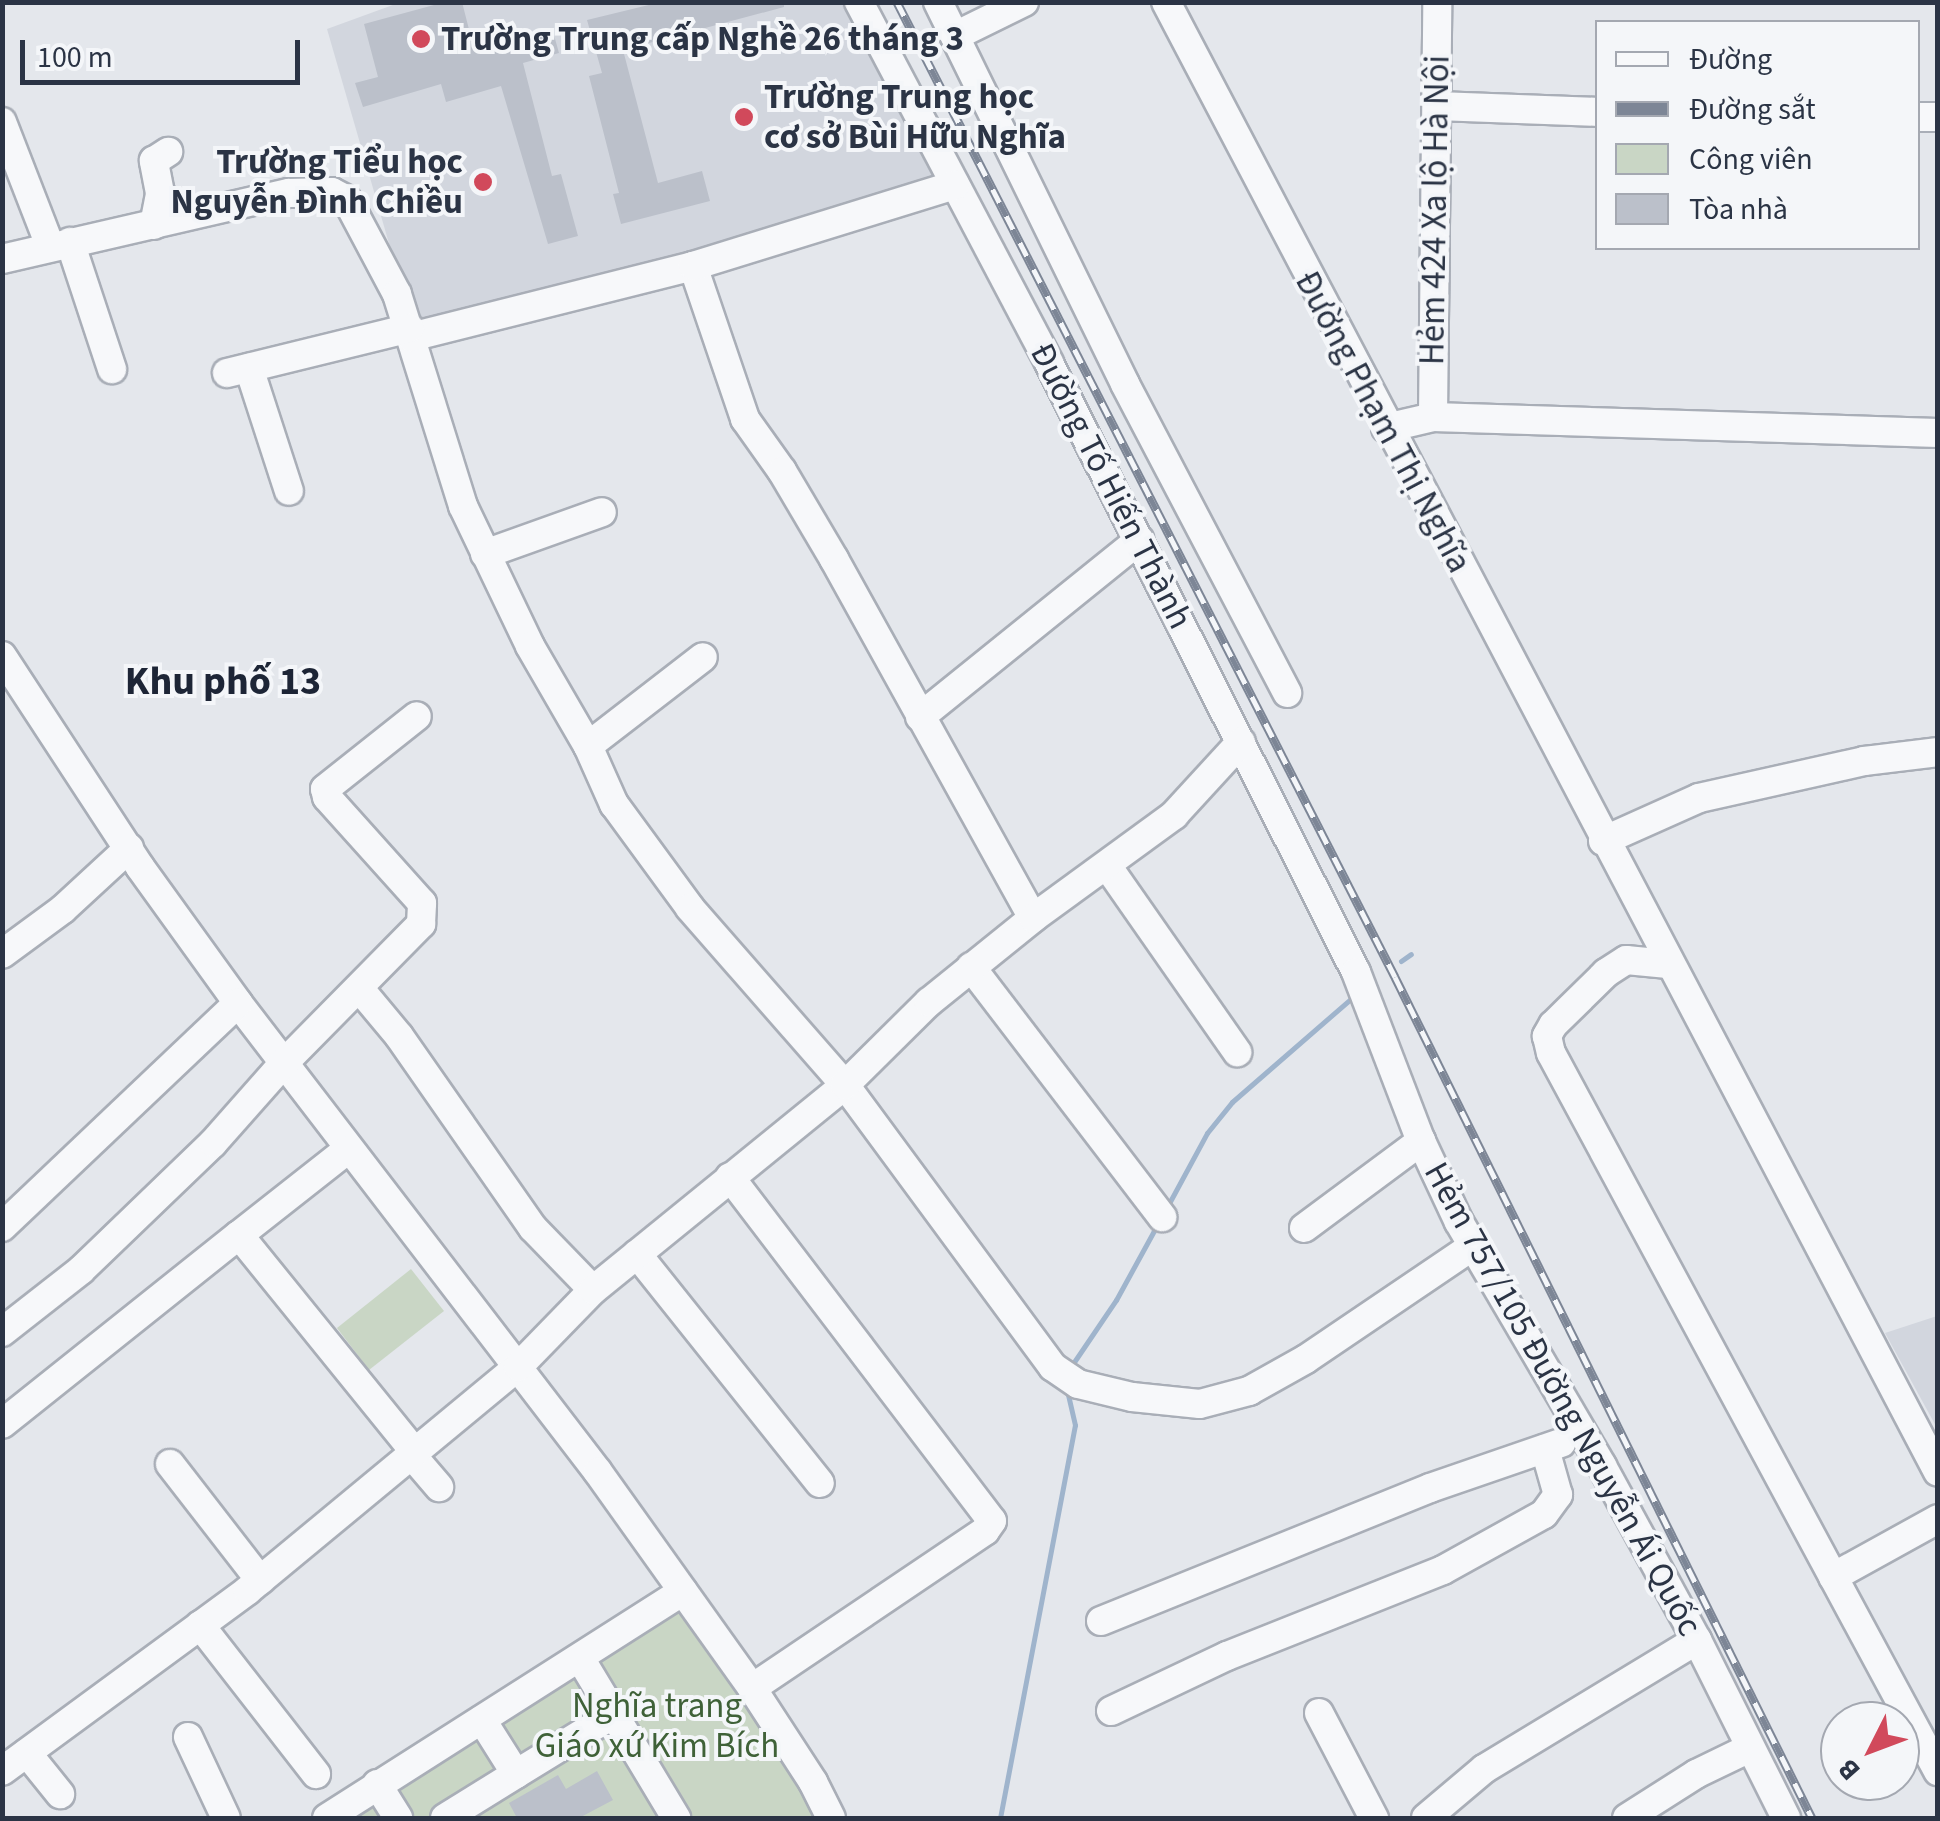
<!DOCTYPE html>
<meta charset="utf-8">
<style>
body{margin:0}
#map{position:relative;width:1940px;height:1821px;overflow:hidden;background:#e4e7ec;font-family:"Source Sans 3",sans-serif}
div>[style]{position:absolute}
.built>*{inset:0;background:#d2d6de}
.green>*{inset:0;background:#c9d6c5}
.stream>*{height:5px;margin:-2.5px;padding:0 2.5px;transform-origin:2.5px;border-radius:2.5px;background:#9fb4cc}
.building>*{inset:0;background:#bbc0ca}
.roads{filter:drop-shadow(2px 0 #a9aeb7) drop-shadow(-2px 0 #a9aeb7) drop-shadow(0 2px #a9aeb7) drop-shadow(0 -2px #a9aeb7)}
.minor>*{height:28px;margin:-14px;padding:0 14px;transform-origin:14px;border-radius:14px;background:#f7f8fa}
.rail>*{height:9px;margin-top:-4.5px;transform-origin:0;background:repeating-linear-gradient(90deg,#f4f6f9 0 15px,#7d8696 0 30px);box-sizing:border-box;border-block:2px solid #7d8696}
.dots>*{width:28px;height:28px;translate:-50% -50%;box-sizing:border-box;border:5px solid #f4f6f9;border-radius:50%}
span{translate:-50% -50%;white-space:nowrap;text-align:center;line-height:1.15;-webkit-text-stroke:8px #f4f6f9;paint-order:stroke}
.poi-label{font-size:35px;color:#2b3445;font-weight:700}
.left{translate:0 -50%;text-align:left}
.right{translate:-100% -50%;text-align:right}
.street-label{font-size:35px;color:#2b3445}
.park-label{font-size:35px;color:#3f6138}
.quarter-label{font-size:40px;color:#1d2536;font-weight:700}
.frame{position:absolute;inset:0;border:5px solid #2b3445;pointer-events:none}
.legend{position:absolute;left:1595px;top:20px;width:325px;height:230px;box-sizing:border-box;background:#f4f6f9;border:2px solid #a4a8b1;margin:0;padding:12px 18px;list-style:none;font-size:30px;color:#2b3445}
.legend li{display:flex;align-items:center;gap:20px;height:50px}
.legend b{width:50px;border:2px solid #a4a8b1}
.north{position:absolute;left:1820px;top:1701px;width:100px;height:100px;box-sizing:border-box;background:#f4f6f9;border:2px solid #a4a8b1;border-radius:50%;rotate:228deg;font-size:28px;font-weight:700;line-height:40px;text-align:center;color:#2b3445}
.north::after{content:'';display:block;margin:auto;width:35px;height:45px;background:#d1495b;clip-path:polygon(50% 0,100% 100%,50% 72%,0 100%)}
.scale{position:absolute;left:20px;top:40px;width:280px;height:45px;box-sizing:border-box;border:5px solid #2b3445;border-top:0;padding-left:12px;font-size:30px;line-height:35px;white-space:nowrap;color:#2b3445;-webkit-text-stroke:8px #f4f6f9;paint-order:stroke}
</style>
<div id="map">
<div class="built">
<div style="clip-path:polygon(401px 2px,851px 3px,944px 181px,414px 330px,327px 29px)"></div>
<div style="clip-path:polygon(1937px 1316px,1938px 1316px,1937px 1428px,1885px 1333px)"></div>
</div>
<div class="green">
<div style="clip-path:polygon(411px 1269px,444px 1311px,369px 1370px,337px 1328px)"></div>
<div style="clip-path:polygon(681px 1599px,823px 1818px,334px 1818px)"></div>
</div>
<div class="stream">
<div style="left:1401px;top:961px;width:12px;rotate:-35deg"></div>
<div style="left:1167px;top:1207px;width:84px;rotate:-61.6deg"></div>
<div style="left:1207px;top:1133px;width:40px;rotate:-51deg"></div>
<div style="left:1232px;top:1102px;width:160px;rotate:-41deg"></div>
<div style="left:1074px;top:1362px;width:75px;rotate:-55.9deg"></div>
<div style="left:1116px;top:1300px;width:85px;rotate:-61.3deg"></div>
<div style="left:1000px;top:1818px;width:400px;rotate:-79.2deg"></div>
<div style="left:1075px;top:1425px;width:36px;rotate:-103deg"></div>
</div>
<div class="building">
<div style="clip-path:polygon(445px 2px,462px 2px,474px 49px,552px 28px,559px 53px,523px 63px,552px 176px,561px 174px,578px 236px,548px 244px,501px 86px,446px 102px,441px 84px,363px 107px,355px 83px,378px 77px,364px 24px)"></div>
<div style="clip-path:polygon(661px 2px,784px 2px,784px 7px,623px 50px,658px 183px,702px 171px,710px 201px,621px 224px,613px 194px,619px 193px,589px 76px,602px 73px,587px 20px)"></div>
<div style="clip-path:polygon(597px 1771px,613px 1800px,579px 1818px,517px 1818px,509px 1803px,558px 1775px,566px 1789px)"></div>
</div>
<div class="roads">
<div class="minor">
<div style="left:859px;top:2px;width:408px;rotate:62.2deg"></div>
<div style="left:1049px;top:363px;width:682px;rotate:63.25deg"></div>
<div style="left:1356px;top:972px;width:181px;rotate:69deg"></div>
<div style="left:1421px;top:1141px;width:89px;rotate:64.9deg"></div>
<div style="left:1459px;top:1222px;width:283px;rotate:59.6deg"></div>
<div style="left:1602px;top:1466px;width:198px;rotate:61.4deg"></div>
<div style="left:1697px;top:1640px;width:199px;rotate:63.4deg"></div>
<div style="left:938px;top:2px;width:425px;rotate:63.9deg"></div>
<div style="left:1125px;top:384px;width:349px;rotate:62.3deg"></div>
<div style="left:1166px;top:2px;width:1660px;rotate:62.29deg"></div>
<div style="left:955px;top:36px;width:77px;rotate:-26.2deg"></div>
<div style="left:1437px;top:106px;width:161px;rotate:2.1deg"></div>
<div style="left:1918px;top:117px;width:20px"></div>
<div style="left:2px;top:122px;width:133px;rotate:68.8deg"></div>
<div style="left:154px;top:225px;width:33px;rotate:-79deg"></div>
<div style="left:160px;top:193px;width:33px;rotate:-101deg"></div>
<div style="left:154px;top:161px;width:17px;rotate:-33deg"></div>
<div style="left:70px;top:242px;width:134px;rotate:71.7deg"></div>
<div style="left:2px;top:259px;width:294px;rotate:-13deg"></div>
<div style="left:289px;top:193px;width:43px;rotate:-1.3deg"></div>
<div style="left:332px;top:192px;width:17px;rotate:28deg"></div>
<div style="left:347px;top:200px;width:106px;rotate:62deg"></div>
<div style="left:397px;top:294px;width:222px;rotate:72.7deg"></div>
<div style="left:463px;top:506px;width:155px;rotate:64.4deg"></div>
<div style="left:530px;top:646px;width:116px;rotate:59.9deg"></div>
<div style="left:588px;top:746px;width:64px;rotate:65.9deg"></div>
<div style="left:614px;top:804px;width:129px;rotate:53.8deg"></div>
<div style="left:690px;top:908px;width:235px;rotate:48.8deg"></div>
<div style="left:845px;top:1085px;width:350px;rotate:53.6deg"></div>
<div style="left:1053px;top:1367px;width:30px;rotate:34deg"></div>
<div style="left:1078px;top:1384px;width:56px;rotate:13.5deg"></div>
<div style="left:1132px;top:1397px;width:68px;rotate:5.9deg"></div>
<div style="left:1200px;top:1404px;width:51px;rotate:-14.9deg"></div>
<div style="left:1249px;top:1391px;width:65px;rotate:-29.3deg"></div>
<div style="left:1306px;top:1359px;width:202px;rotate:-34.1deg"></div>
<div style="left:693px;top:266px;width:162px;rotate:71.2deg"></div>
<div style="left:745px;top:419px;width:64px;rotate:54.6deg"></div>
<div style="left:782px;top:471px;width:102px;rotate:59.4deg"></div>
<div style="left:834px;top:559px;width:410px;rotate:61deg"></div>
<div style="left:411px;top:337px;width:291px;rotate:-14.1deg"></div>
<div style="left:693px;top:266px;width:274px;rotate:-17.2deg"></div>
<div style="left:249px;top:368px;width:129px;rotate:72deg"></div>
<div style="left:227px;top:373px;width:188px;rotate:-13.8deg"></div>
<div style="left:1433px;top:417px;width:415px;rotate:-89.4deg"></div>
<div style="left:1386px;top:428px;width:48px;rotate:-13.2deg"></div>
<div style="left:1433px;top:417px;width:505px;rotate:1.81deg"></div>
<div style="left:485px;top:554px;width:124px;rotate:-19.7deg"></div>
<div style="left:2px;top:656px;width:252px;rotate:56.8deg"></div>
<div style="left:140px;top:867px;width:168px;rotate:54.2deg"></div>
<div style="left:238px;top:1003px;width:591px;rotate:52.49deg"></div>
<div style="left:598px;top:1472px;width:265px;rotate:54.5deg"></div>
<div style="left:752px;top:1688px;width:112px;rotate:57deg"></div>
<div style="left:813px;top:1782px;width:40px;rotate:63.4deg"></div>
<div style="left:920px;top:717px;width:282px;rotate:-38.9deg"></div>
<div style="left:588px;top:746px;width:145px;rotate:-37.7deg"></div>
<div style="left:1603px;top:841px;width:105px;rotate:-24.1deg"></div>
<div style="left:1699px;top:798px;width:169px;rotate:-12.6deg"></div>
<div style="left:1864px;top:761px;width:75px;rotate:-6.9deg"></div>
<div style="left:1108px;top:867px;width:226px;rotate:55.1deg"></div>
<div style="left:2px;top:954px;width:76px;rotate:-36.4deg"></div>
<div style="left:63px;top:909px;width:90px;rotate:-42.7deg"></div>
<div style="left:1668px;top:964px;width:42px;rotate:-174.6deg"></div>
<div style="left:1626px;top:960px;width:24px;rotate:147deg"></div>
<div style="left:1606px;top:973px;width:74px;rotate:135.5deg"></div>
<div style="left:1553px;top:1025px;width:13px;rotate:119deg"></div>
<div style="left:1547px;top:1036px;width:17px;rotate:77deg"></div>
<div style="left:1551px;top:1053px;width:816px;rotate:61.68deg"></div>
<div style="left:971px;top:967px;width:315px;rotate:52.6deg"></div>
<div style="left:359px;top:988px;width:62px;rotate:50.2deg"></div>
<div style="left:399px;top:1036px;width:234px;rotate:55.1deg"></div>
<div style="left:533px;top:1228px;width:86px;rotate:45.9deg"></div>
<div style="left:347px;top:1150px;width:137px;rotate:141.8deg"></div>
<div style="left:239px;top:1235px;width:277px;rotate:51deg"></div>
<div style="left:730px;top:1177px;width:432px;rotate:52.7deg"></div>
<div style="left:992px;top:1521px;width:12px;rotate:125deg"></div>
<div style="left:985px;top:1531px;width:281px;rotate:146deg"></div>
<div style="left:2px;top:1227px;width:325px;rotate:-43.5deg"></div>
<div style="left:1304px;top:1228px;width:146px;rotate:-36.6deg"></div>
<div style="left:637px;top:1254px;width:293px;rotate:51.4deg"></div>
<div style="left:2px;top:1332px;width:100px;rotate:-38.1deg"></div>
<div style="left:81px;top:1270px;width:183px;rotate:-43.9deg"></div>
<div style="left:213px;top:1143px;width:106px;rotate:-48.5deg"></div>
<div style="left:283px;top:1064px;width:197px;rotate:-45.4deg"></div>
<div style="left:421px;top:924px;width:21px;rotate:-87deg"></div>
<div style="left:422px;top:903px;width:142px;rotate:-131.9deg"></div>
<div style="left:327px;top:797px;width:8px;rotate:-104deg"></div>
<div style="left:325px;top:789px;width:117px;rotate:-38.4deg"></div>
<div style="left:2px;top:1424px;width:303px;rotate:-38.6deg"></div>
<div style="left:410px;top:1453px;width:45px;rotate:49.5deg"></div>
<div style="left:170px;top:1464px;width:147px;rotate:52.2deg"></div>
<div style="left:1833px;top:1577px;width:120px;rotate:-28.9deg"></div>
<div style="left:1101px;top:1621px;width:355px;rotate:-22deg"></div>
<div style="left:1430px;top:1488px;width:139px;rotate:-19deg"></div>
<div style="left:200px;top:1625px;width:189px;rotate:52.1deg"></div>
<div style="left:580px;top:1658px;width:187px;rotate:59deg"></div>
<div style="left:1111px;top:1711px;width:128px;rotate:-25.4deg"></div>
<div style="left:1227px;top:1656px;width:232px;rotate:-21.7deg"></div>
<div style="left:1443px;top:1570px;width:115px;rotate:-29deg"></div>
<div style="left:1544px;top:1514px;width:24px;rotate:-54deg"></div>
<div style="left:1558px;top:1495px;width:48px;rotate:-105.8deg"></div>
<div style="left:1319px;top:1713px;width:119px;rotate:62.4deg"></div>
<div style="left:188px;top:1737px;width:89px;rotate:64.9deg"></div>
<div style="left:27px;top:1753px;width:53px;rotate:51.2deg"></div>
<div style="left:2px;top:1771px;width:305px;rotate:-36.3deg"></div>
<div style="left:248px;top:1590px;width:350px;rotate:-39.6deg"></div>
<div style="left:518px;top:1367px;width:107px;rotate:-45.8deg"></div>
<div style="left:593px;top:1290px;width:325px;rotate:-39.1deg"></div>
<div style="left:845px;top:1085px;width:118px;rotate:-44.7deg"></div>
<div style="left:929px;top:1002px;width:134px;rotate:-38.9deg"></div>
<div style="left:1033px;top:918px;width:175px;rotate:-36.1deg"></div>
<div style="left:1174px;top:815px;width:99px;rotate:-47.5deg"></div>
<div style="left:516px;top:1774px;width:115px;rotate:-31.5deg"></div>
<div style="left:377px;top:1784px;width:40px;rotate:58deg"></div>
<div style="left:327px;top:1818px;width:422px;rotate:-32.5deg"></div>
<div style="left:445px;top:1818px;width:84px;rotate:-31.8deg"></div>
<div style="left:516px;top:1774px;width:64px;rotate:-122.2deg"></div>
<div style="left:1426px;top:1818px;width:76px;rotate:-40.2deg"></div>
<div style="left:1484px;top:1769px;width:249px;rotate:-31.2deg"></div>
<div style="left:1627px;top:1818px;width:82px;rotate:-32.5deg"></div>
<div style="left:1696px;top:1774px;width:60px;rotate:-25.7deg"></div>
</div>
</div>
<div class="rail">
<div style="left:897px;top:2px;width:1095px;rotate:62.94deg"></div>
<div style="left:1395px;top:977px;width:939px;rotate:63.63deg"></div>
</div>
<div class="dots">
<div style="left:421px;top:39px;background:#d1495b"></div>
<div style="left:744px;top:117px;background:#d1495b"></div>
<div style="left:483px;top:182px;background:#d1495b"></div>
</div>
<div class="poi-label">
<span class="left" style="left:441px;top:39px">Trường Trung cấp Nghề 26 tháng 3</span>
<span class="left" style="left:764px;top:117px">Trường Trung học<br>cơ sở Bùi Hữu Nghĩa</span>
<span class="right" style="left:463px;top:182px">Trường Tiểu học<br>Nguyễn Đình Chiều</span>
</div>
<div class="street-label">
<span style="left:1435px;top:210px;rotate:-89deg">Hẻm 424 Xa lộ Hà Nội</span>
<span style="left:1383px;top:422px;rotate:62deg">Đường Phạm Thị Nghĩa</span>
<span style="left:1111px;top:486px;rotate:63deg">Đường Tố Hiến Thành</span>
<span style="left:1563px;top:1399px;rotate:61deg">Hẻm 757/105 Đường Nguyễn Ái Quốc</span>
</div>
<div class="park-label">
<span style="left:657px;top:1726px">Nghĩa trang<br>Giáo xứ Kim Bích</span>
</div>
<div class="quarter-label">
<span style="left:223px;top:682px">Khu phố 13</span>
</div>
<div class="frame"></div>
<ul class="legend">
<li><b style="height:12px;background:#f7f8fa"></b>Đường</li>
<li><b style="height:12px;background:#7d8696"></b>Đường sắt</li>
<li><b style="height:28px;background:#c9d6c5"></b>Công viên</li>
<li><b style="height:28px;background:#bbc0ca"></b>Tòa nhà</li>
</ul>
<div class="north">B</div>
<div class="scale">100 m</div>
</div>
